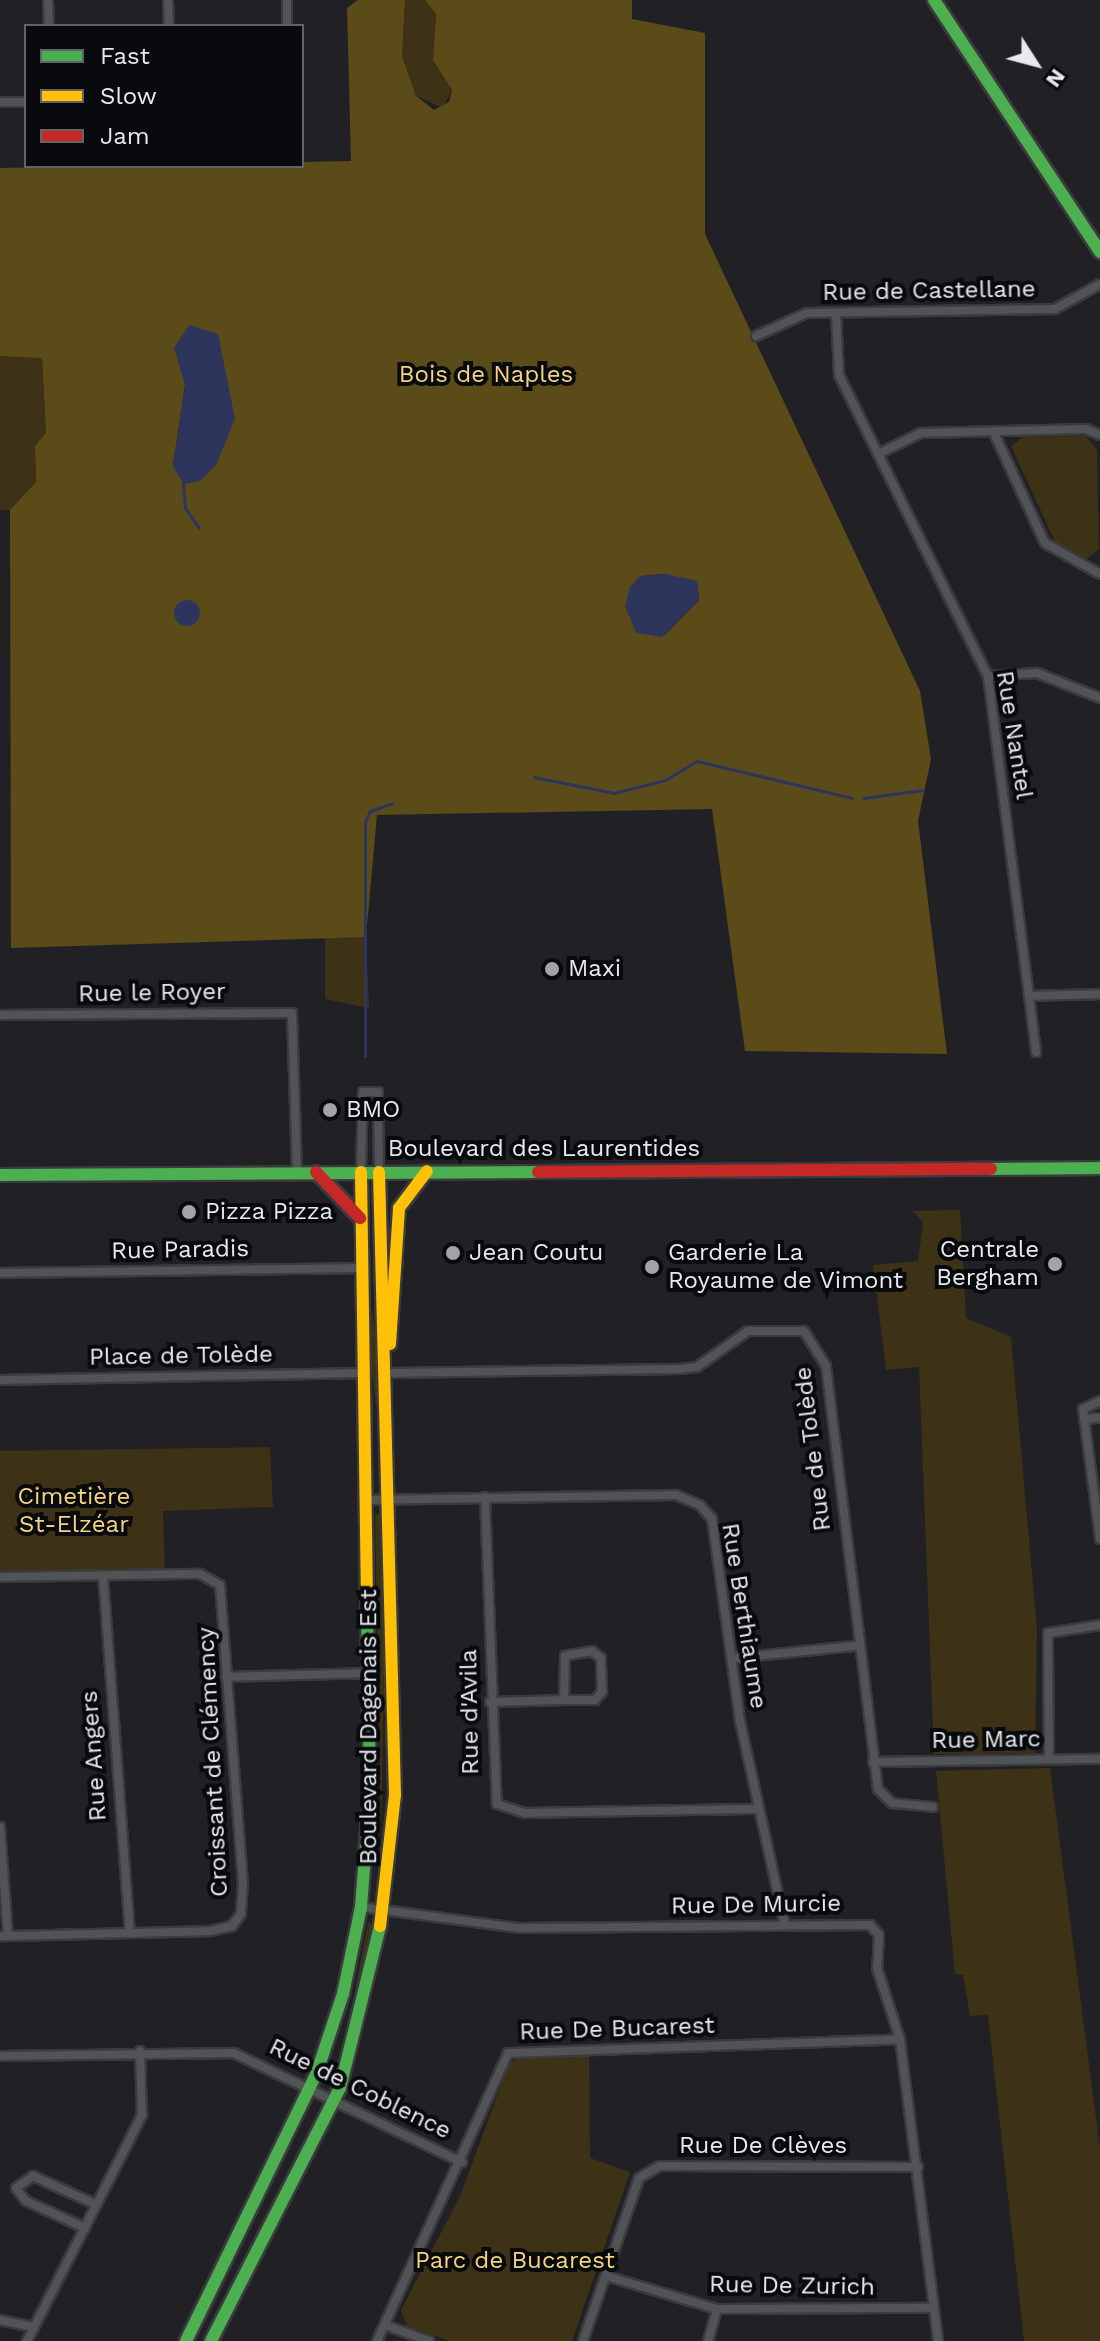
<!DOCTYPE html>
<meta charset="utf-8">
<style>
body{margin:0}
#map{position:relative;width:1100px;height:2341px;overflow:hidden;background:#212125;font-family:"Work Sans",sans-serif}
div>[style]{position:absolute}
.green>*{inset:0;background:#3d3215}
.forest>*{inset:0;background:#5b4b19}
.water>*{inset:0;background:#2e355d}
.round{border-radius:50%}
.stream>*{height:3px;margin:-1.5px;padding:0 1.5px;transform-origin:1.5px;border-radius:1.5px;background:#2e355d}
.roads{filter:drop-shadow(2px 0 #3b3b3e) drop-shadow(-2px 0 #3b3b3e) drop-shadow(0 2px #3b3b3e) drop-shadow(0 -2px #3b3b3e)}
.street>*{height:8px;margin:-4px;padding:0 4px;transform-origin:4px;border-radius:4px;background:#525356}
.fast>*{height:12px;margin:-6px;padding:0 6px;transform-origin:6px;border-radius:6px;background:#4caf50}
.slow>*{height:12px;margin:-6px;padding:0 6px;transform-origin:6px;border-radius:6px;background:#ffc107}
.jam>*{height:12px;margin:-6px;padding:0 6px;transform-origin:6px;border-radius:6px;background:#c62828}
.dots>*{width:22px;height:22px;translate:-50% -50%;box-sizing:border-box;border:4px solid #090a0d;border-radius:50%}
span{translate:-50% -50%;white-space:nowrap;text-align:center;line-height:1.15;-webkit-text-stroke:8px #090a0d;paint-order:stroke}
.street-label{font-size:24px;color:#e7e9ed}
.park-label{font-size:24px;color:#f4d482}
.poi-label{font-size:24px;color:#e7e9ed}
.left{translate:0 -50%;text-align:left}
.right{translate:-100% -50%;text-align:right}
.legend{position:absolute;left:24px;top:24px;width:280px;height:144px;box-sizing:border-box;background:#090a0d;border:2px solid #626367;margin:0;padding:10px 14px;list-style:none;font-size:24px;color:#e7e9ed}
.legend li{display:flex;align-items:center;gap:16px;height:40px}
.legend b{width:40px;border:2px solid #626367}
.north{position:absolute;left:996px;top:24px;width:80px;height:80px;-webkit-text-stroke:6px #090a0d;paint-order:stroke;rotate:126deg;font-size:22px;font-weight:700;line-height:32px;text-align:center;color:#e7e9ed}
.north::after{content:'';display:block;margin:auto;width:28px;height:36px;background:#e7e9ed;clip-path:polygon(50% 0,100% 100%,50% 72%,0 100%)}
</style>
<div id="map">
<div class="green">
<div style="clip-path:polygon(405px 0,425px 0,436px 14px,433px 60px,452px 90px,443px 108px,416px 96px,402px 56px)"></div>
<div style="clip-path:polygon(0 356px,42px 357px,46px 434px,35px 447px,36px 482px,10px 510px,0 510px)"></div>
<div style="clip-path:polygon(1086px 436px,1097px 450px,1099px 548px,1087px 559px,1057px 546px,1011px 446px,1023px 437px)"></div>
<div style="clip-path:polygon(325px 933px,366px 937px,369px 1008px,325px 999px)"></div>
<div style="clip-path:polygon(960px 1210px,966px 1318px,1011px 1337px,1037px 1629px,1035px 1753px,934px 1754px,919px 1367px,886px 1370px,873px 1265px,918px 1261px,923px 1222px,913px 1211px)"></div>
<div style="clip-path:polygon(371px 1304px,378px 1354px,380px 1433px,372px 1375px)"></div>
<div style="clip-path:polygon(270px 1447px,273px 1507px,163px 1511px,165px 1572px,0 1573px,0 1451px)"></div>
<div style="clip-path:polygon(375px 1514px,381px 1514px,384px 1655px,381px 1847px)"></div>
<div style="clip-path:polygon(1050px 1768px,1100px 2148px,1100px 2341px,1024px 2341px,988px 2015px,970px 2016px,963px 1975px,955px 1974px,936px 1771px)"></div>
<div style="clip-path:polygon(368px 1922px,374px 1924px,350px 2028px,348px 2027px)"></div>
<div style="clip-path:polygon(589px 2054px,590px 2158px,630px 2172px,572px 2341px,450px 2341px,407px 2326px,401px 2310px,460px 2196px,509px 2064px,522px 2056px)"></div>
</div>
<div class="forest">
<div style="clip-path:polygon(evenodd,358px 0,405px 0,402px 56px,416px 96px,434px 110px,449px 102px,452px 90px,433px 60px,436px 14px,425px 0,632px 0,632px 19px,705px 33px,705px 234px,920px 691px,931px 759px,918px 821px,947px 1054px,745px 1051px,712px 809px,377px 815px,366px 937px,11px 948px,10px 510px,36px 482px,35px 446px,46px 433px,42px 358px,0 356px,0 168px,351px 161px,347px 8px,358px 0,185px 385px,184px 484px,173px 465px,185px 385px,358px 0,661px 574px,697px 581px,699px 600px,665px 635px,625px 606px,641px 576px,661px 574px)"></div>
</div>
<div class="water">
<div style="clip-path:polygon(189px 325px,218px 334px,235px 419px,216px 465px,200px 481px,183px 484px,173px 466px,185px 385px,174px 348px)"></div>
<div style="clip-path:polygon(666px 574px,697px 581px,699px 600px,662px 637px,636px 633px,625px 606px,630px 587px,640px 576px)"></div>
<div class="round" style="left:174px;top:600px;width:26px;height:26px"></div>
</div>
<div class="stream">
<div style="left:183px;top:484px;width:24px;rotate:85deg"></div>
<div style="left:185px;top:508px;width:24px;rotate:55deg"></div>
<div style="left:534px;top:777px;width:82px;rotate:11.3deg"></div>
<div style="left:614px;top:793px;width:53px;rotate:-14.3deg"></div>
<div style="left:665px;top:780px;width:37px;rotate:-31deg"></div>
<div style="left:697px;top:761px;width:159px;rotate:13.4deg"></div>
<div style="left:863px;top:798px;width:60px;rotate:-7.7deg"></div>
<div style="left:365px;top:1056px;width:234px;rotate:-90deg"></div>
<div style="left:365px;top:822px;width:12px;rotate:-66deg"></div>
<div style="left:370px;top:811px;width:24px;rotate:-19deg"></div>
</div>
<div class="roads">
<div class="street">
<div style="left:48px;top:0;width:26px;rotate:88deg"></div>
<div style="left:168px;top:0;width:26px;rotate:88deg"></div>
<div style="left:287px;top:0;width:26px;rotate:90deg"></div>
<div style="left:0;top:102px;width:26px"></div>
<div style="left:836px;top:313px;width:62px;rotate:87.2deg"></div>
<div style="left:839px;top:375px;width:336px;rotate:63.7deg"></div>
<div style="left:988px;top:676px;width:379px;rotate:82.7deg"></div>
<div style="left:756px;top:336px;width:56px;rotate:-24.3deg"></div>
<div style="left:807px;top:313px;width:248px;rotate:-0.9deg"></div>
<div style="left:1055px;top:309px;width:51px;rotate:-29.1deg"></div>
<div style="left:993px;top:431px;width:123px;rotate:65.1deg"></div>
<div style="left:1045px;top:543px;width:63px;rotate:29.4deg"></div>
<div style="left:878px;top:454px;width:48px;rotate:-26deg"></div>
<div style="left:921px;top:433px;width:165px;rotate:-1.4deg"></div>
<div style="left:1086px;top:429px;width:15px;rotate:23deg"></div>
<div style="left:988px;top:676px;width:49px;rotate:-3.5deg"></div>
<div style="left:1037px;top:673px;width:68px;rotate:21.6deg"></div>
<div style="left:1030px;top:996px;width:70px;rotate:-1.6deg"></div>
<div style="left:0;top:1015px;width:292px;rotate:-0.4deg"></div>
<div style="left:292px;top:1013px;width:159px;rotate:88.2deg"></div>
<div style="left:361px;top:1172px;width:80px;rotate:-88.6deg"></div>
<div style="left:363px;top:1092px;width:15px"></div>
<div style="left:378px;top:1092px;width:80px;rotate:89.3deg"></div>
<div style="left:0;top:1273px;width:361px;rotate:-0.8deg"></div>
<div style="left:388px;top:1373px;width:292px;rotate:-0.8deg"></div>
<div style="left:680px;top:1369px;width:17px;rotate:-7deg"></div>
<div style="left:697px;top:1367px;width:62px;rotate:-35.2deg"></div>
<div style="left:748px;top:1331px;width:56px"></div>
<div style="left:804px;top:1331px;width:41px;rotate:57.8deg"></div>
<div style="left:826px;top:1366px;width:426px;rotate:83deg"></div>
<div style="left:878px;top:1789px;width:20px;rotate:45deg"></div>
<div style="left:892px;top:1803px;width:41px;rotate:5.6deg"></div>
<div style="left:0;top:1380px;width:363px;rotate:-1.1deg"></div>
<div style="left:1100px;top:1401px;width:19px;rotate:155deg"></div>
<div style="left:1083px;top:1409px;width:131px;rotate:82.5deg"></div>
<div style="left:1084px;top:1419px;width:16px;rotate:-4deg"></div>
<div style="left:485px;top:1497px;width:307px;rotate:87.8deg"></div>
<div style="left:497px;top:1804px;width:29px;rotate:18deg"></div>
<div style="left:525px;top:1813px;width:233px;rotate:-1deg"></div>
<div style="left:365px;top:1500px;width:311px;rotate:-0.9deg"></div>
<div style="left:676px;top:1495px;width:26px;rotate:23deg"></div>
<div style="left:700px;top:1505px;width:18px;rotate:49deg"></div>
<div style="left:712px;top:1519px;width:204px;rotate:82.1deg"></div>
<div style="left:740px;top:1721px;width:209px;rotate:77.6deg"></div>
<div style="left:103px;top:1575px;width:358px;rotate:85.7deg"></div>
<div style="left:0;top:1577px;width:200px;rotate:-0.9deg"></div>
<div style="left:200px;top:1574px;width:23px;rotate:29deg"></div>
<div style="left:220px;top:1585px;width:299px;rotate:85.6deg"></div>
<div style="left:243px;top:1883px;width:31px;rotate:94deg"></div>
<div style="left:241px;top:1914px;width:15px;rotate:127deg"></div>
<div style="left:232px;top:1926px;width:22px;rotate:167deg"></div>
<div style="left:211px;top:1931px;width:211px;rotate:178.6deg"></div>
<div style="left:734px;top:1658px;width:122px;rotate:-5.7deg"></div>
<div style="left:226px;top:1677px;width:142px;rotate:-1.6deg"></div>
<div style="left:490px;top:1702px;width:74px;rotate:-1.5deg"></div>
<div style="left:564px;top:1700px;width:31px"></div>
<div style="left:595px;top:1700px;width:11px;rotate:-49deg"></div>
<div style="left:602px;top:1692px;width:34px;rotate:-92deg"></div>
<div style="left:601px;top:1658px;width:11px;rotate:-142deg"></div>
<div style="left:592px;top:1651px;width:27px;rotate:170deg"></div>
<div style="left:565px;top:1656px;width:44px;rotate:91.3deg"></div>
<div style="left:1049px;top:1759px;width:126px;rotate:-90.5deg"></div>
<div style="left:1048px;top:1633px;width:53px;rotate:-8.7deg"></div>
<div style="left:873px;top:1762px;width:227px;rotate:-0.8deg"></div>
<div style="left:0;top:1827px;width:109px;rotate:85.8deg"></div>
<div style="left:361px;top:1907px;width:158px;rotate:7.6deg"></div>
<div style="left:518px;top:1928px;width:352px;rotate:-0.5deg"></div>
<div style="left:870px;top:1925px;width:13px;rotate:48deg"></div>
<div style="left:879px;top:1935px;width:33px;rotate:93deg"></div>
<div style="left:877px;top:1968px;width:75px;rotate:72.1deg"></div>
<div style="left:900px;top:2039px;width:304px;rotate:82.8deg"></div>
<div style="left:0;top:2056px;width:234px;rotate:-0.7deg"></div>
<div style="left:234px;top:2053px;width:253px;rotate:25.6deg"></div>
<div style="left:85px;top:2228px;width:65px;rotate:-155.4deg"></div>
<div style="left:26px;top:2201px;width:16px;rotate:-128deg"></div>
<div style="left:16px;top:2188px;width:21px;rotate:-35deg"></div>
<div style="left:33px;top:2176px;width:70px;rotate:24.4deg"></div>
<div style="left:606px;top:2276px;width:116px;rotate:16.6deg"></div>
<div style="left:717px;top:2309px;width:217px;rotate:-0.3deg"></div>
<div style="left:0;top:2320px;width:35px;rotate:12deg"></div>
<div style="left:385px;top:2325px;width:47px;rotate:20deg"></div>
<div style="left:27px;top:2341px;width:254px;rotate:-63deg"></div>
<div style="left:142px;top:2115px;width:64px;rotate:-91.8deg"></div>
<div style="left:377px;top:2341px;width:316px;rotate:-65.5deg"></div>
<div style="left:508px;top:2053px;width:392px;rotate:-2deg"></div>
<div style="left:583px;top:2341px;width:172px;rotate:-71deg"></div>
<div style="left:639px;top:2178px;width:24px;rotate:-30deg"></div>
<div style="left:660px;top:2166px;width:258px;rotate:0.2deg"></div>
<div style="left:708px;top:2341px;width:33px;rotate:-74deg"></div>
</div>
<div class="fast">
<div style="left:934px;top:0;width:302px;rotate:56.6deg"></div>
<div style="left:991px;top:1169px;width:109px;rotate:-0.5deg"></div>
<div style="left:0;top:1175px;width:538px;rotate:-0.32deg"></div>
<div style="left:186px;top:2341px;width:296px;rotate:-64deg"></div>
<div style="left:316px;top:2075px;width:85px;rotate:-71.6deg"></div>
<div style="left:343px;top:1994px;width:89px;rotate:-78.3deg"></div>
<div style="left:361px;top:1907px;width:114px;rotate:-85.5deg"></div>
<div style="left:370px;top:1793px;width:189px;rotate:-90.9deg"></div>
<div style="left:211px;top:2341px;width:284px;rotate:-63deg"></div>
<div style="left:340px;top:2088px;width:167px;rotate:-76.1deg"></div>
</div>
<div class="slow">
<div style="left:361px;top:1172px;width:432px;rotate:89.2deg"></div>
<div style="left:379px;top:1172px;width:623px;rotate:88.53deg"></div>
<div style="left:395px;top:1795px;width:132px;rotate:96.5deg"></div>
<div style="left:390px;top:1344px;width:136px;rotate:-86.2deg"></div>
<div style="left:399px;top:1208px;width:46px;rotate:-52.9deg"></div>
</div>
<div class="jam">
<div style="left:316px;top:1172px;width:64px;rotate:46.3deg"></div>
<div style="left:538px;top:1172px;width:453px;rotate:-0.4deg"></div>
</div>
</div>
<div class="dots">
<div style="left:552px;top:969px;background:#a2a3a7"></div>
<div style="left:330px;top:1110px;background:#a2a3a7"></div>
<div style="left:189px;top:1212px;background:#a2a3a7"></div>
<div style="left:453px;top:1253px;background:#a2a3a7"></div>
<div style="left:1055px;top:1264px;background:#a2a3a7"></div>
<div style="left:652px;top:1267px;background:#a2a3a7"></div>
</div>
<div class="street-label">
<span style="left:929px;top:291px;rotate:-1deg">Rue de Castellane</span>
<span style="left:1014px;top:735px;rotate:81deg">Rue Nantel</span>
<span style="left:152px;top:993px;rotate:-1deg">Rue le Royer</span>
<span style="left:544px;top:1149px">Boulevard des Laurentides</span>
<span style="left:180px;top:1250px;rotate:-1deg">Rue Paradis</span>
<span style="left:181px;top:1356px;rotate:-1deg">Place de Tolède</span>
<span style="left:813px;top:1449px;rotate:-97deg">Rue de Tolède</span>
<span style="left:744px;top:1616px;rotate:81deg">Rue Berthiaume</span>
<span style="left:470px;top:1712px;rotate:-91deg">Rue d'Avila</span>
<span style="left:369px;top:1727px;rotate:-90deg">Boulevard Dagenais Est</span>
<span style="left:986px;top:1740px;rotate:-1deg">Rue Marc</span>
<span style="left:94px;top:1756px;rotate:-94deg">Rue Angers</span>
<span style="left:213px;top:1762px;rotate:-93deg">Croissant de Clémency</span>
<span style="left:756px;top:1905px;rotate:-1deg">Rue De Murcie</span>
<span style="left:617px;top:2029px;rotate:-2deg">Rue De Bucarest</span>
<span style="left:360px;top:2089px;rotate:26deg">Rue de Coblence</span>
<span style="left:763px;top:2146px">Rue De Clèves</span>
<span style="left:792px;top:2286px;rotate:1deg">Rue De Zurich</span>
</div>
<div class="park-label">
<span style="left:486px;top:375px">Bois de Naples</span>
<span style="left:74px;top:1511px">Cimetière<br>St-Elzéar</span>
<span style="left:515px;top:2261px">Parc de Bucarest</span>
</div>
<div class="poi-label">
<span class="left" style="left:568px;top:969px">Maxi</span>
<span class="left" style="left:346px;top:1110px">BMO</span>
<span class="left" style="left:205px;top:1212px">Pizza Pizza</span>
<span class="right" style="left:1039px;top:1264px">Centrale<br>Bergham</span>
<span class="left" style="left:469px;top:1253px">Jean Coutu</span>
<span class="left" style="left:668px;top:1267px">Garderie La<br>Royaume de Vimont</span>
</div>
<ul class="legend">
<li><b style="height:10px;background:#4caf50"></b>Fast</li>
<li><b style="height:10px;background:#ffc107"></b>Slow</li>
<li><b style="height:10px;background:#c62828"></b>Jam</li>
</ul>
<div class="north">N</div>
</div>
